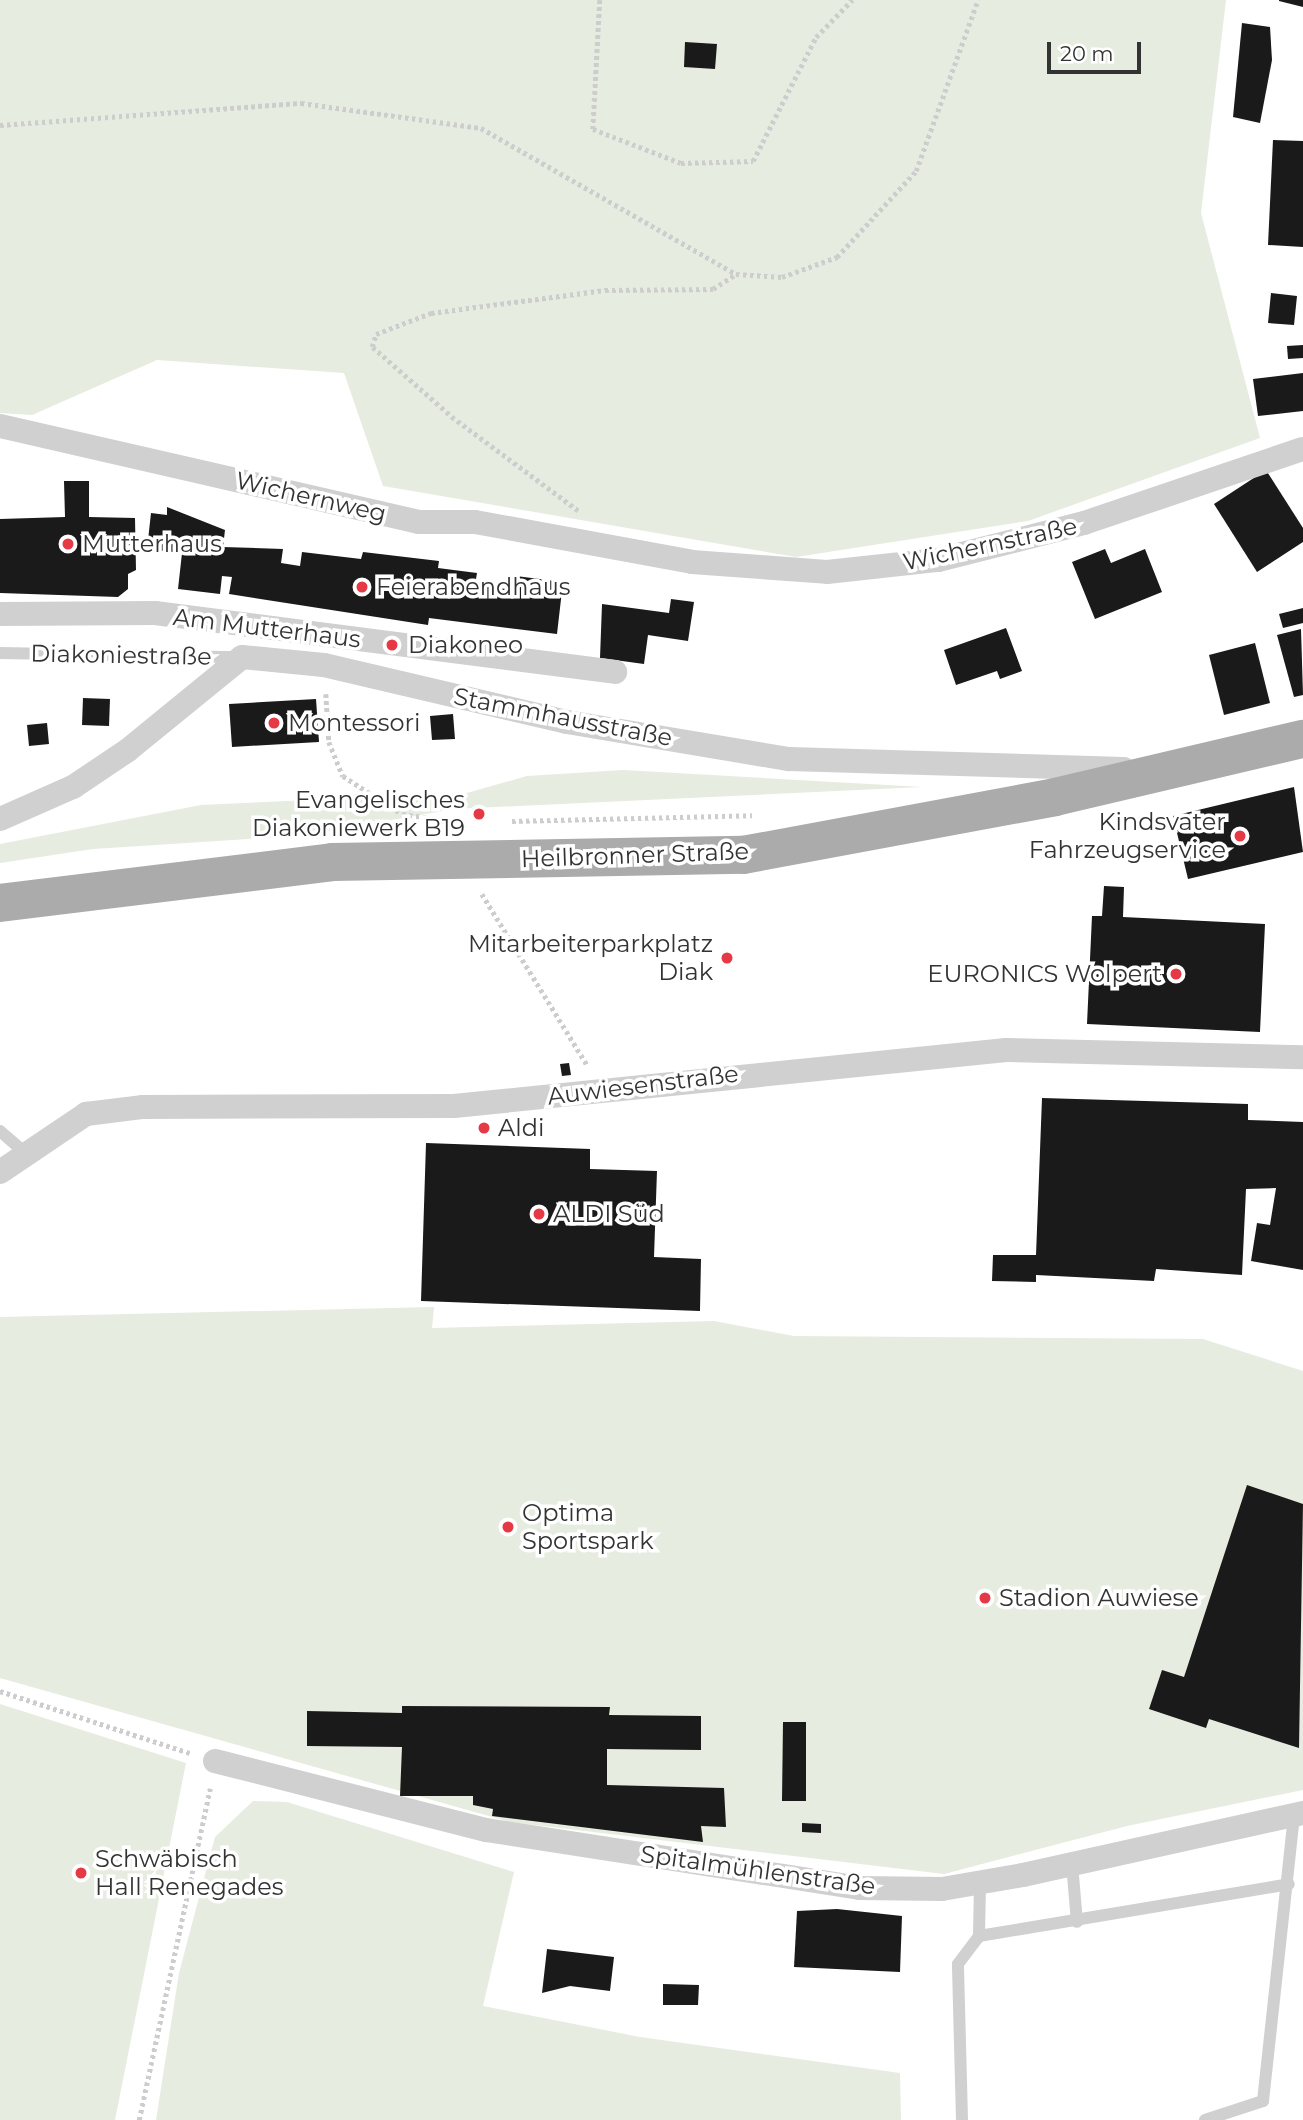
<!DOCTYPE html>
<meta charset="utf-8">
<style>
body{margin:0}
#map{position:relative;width:1303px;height:2120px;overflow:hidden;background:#fff;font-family:Montserrat,sans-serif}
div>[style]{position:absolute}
.green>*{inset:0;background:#e6ecdf}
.building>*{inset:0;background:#1a1a1a}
.path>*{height:4.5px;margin-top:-2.25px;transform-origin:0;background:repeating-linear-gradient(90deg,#cdcdcd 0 3.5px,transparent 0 7px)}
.lane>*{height:12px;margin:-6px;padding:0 6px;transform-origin:6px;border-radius:6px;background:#d0d0d0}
.street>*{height:24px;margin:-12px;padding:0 12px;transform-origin:12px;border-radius:12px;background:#d0d0d0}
.primary>*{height:38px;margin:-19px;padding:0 19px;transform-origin:19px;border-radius:19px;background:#ababab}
.dots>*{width:19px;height:19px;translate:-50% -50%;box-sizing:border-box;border:4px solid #fff;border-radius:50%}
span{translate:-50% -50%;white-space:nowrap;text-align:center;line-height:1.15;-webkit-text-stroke:7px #fff;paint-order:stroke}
.street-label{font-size:24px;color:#333}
.poi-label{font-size:24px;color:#333}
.left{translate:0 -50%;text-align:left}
.right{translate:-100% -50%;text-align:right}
.scale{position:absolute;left:1047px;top:42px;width:94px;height:32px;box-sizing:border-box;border:4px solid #333;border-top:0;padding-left:9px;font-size:21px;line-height:24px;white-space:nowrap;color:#333;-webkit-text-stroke:5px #fff;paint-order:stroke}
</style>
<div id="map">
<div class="green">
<div style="clip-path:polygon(0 0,1226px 0,1201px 213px,1260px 438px,1028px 521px,796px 557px,383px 486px,344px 373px,157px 360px,32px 415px,0 413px)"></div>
<div style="clip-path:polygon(623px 770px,922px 787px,454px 809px,308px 835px,93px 849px,0 863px,0 844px,201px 805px,467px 793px,527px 776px)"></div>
<div style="clip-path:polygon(434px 1307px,432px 1328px,714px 1321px,794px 1336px,1203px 1339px,1303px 1371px,1303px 1790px,1127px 1826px,944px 1874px,510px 1822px,0 1678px,0 1317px)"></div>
<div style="clip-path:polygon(0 1704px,186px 1763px,115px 2120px,0 2120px)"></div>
<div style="clip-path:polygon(253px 1801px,287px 1802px,514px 1872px,483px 2006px,640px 2037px,900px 2073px,901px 2120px,156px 2120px,179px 1973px,215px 1837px)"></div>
</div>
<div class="building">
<div style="clip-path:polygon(1279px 0,1303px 0,1303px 7px,1279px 1px)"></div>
<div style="clip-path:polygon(1242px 23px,1270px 27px,1272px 60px,1260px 123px,1233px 117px)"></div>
<div style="clip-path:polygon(685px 42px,717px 44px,715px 69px,684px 67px)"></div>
<div style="clip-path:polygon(1273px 140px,1303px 141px,1303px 247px,1268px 245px)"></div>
<div style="clip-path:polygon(1271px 293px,1297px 296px,1294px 325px,1268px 323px)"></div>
<div style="clip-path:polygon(1303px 345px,1303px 358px,1288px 359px,1287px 346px)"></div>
<div style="clip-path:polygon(1303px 373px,1303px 411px,1258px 416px,1253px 379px)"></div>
<div style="clip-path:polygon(1266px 470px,1303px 528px,1303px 542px,1257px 572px,1214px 504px)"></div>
<div style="clip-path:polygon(64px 481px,89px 481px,89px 517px,135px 518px,136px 570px,128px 574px,128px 589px,118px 597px,0 593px,0 519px,65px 517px)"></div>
<div style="clip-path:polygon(167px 507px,225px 530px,223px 547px,283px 549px,281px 563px,300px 566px,302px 552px,361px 559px,363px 552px,439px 561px,438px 568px,477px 573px,475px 585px,514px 590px,516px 576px,563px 582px,557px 634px,429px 618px,428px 625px,229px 594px,232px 577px,222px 576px,220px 594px,178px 589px,182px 553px,147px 549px,151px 513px,167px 515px)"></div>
<div style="clip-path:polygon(1105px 549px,1111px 563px,1145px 549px,1162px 592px,1095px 619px,1072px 562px)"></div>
<div style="clip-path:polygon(671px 599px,694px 602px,688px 641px,648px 635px,644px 664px,600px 658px,602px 604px,669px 613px)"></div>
<div style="clip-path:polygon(1303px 608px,1303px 623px,1283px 628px,1279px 614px)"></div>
<div style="clip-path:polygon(1006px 628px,1022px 671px,1000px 679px,997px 671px,956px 685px,944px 650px)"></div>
<div style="clip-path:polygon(1301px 629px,1303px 695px,1294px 697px,1277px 635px)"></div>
<div style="clip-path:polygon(1255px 643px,1270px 703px,1224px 715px,1209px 655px)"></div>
<div style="clip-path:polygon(83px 698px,110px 699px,109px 726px,82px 725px)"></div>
<div style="clip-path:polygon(316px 699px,319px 742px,232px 747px,229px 704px)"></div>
<div style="clip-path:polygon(453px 714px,455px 739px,432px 740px,430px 716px)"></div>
<div style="clip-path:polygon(47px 723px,49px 744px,29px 746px,27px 725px)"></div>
<div style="clip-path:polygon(1294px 787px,1303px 852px,1188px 879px,1173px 816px)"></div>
<div style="clip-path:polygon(1104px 886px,1124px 887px,1123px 917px,1265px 924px,1260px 1032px,1087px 1024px,1092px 916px,1102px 916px)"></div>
<div style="clip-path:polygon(569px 1063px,571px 1075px,562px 1076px,560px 1064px)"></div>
<div style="clip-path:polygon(1042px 1098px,1248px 1104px,1248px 1120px,1303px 1122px,1303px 1270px,1251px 1261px,1257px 1223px,1270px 1225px,1276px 1188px,1246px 1189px,1242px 1275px,1156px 1269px,1154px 1281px,1036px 1275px,1036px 1282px,992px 1281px,993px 1255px,1036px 1255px)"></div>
<div style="clip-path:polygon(426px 1143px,590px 1149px,590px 1169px,657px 1171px,654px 1257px,701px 1259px,700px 1311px,421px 1301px)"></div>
<div style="clip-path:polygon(1247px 1485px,1303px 1504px,1299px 1748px,1209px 1719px,1206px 1728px,1149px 1709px,1162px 1670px,1184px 1677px)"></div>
<div style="clip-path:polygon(402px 1706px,610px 1707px,609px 1715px,701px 1716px,701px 1750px,607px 1749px,607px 1785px,724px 1788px,726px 1827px,701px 1826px,703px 1842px,492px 1816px,493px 1809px,473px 1805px,473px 1796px,400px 1796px,402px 1747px,307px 1746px,307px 1711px,402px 1713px)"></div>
<div style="clip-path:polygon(783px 1722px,806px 1722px,806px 1801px,782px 1801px)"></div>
<div style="clip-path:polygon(802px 1823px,821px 1824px,821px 1833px,802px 1832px)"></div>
<div style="clip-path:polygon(837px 1909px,902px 1916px,900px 1972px,794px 1967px,797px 1911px)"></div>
<div style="clip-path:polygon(547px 1949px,614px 1957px,610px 1991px,570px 1986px,542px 1993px)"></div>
<div style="clip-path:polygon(663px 1984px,699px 1985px,698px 2005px,663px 2005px)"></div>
</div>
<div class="path">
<div style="left:600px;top:0;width:129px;rotate:93.1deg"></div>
<div style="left:593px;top:129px;width:94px;rotate:21.1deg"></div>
<div style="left:681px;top:163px;width:72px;rotate:-1.6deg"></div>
<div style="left:753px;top:161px;width:139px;rotate:-63.1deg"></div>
<div style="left:816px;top:37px;width:52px;rotate:-45.8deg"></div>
<div style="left:0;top:125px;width:302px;rotate:-4.2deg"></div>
<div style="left:301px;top:103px;width:182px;rotate:7.9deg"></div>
<div style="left:481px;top:128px;width:294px;rotate:29.8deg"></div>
<div style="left:736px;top:274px;width:46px;rotate:3.7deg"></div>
<div style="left:782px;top:277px;width:59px;rotate:-20deg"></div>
<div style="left:837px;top:257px;width:117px;rotate:-47.4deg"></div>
<div style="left:916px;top:171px;width:182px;rotate:-70.1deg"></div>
<div style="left:578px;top:511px;width:154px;rotate:-143.4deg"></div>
<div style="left:454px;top:419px;width:109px;rotate:-138.7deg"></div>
<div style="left:372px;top:347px;width:14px;rotate:-73deg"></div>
<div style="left:376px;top:334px;width:59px;rotate:-20.9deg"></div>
<div style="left:431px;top:313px;width:176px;rotate:-7.5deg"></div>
<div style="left:605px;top:290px;width:108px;rotate:-0.5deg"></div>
<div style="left:713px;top:289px;width:27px;rotate:-33deg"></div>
<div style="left:326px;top:694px;width:48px;rotate:86.4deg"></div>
<div style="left:329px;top:742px;width:37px;rotate:68deg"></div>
<div style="left:343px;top:776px;width:70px;rotate:32.8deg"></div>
<div style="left:402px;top:814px;width:35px;rotate:8deg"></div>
<div style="left:437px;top:819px;width:7px;rotate:63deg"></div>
<div style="left:512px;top:821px;width:240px;rotate:-1.4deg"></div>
<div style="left:482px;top:894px;width:201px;rotate:58.4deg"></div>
<div style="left:0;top:1691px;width:200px;rotate:18.1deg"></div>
<div style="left:139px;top:2120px;width:339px;rotate:-77.9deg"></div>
</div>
<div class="lane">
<div style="left:0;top:653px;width:238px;rotate:1deg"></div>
<div style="left:0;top:1131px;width:33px;rotate:41deg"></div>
<div style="left:1072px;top:1864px;width:58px;rotate:85.1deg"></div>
<div style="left:979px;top:1936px;width:53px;rotate:-88.9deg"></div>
<div style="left:962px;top:2120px;width:156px;rotate:-91.5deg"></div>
<div style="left:958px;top:1964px;width:35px;rotate:-53deg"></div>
<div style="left:979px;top:1936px;width:314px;rotate:-9.5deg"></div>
<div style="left:1205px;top:2120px;width:61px;rotate:-18.1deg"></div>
<div style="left:1263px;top:2101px;width:288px;rotate:-83.8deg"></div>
</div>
<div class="street">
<div style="left:0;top:426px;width:430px;rotate:12.9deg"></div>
<div style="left:419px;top:522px;width:56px"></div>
<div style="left:475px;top:522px;width:221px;rotate:10.4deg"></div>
<div style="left:692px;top:562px;width:135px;rotate:4.2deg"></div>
<div style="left:827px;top:572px;width:112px;rotate:-6.2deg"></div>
<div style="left:938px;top:560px;width:151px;rotate:-14.2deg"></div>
<div style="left:1084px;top:523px;width:231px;rotate:-18.7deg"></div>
<div style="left:0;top:614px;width:155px;rotate:-0.4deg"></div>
<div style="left:155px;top:613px;width:464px;rotate:7.3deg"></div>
<div style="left:0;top:819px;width:80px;rotate:-23.7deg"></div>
<div style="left:73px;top:787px;width:66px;rotate:-33.9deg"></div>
<div style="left:128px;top:750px;width:147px;rotate:-39.2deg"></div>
<div style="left:242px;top:657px;width:82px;rotate:5.6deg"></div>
<div style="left:324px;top:665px;width:250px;rotate:13.2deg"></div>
<div style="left:567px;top:722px;width:225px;rotate:9.5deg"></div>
<div style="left:789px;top:759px;width:335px;rotate:1.7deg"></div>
<div style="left:0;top:1172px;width:104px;rotate:-34deg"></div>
<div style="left:86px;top:1114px;width:56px;rotate:-7.1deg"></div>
<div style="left:142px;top:1107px;width:312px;rotate:-0.2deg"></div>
<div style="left:454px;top:1106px;width:555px;rotate:-5.79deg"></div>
<div style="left:1006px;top:1050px;width:297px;rotate:1.4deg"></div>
<div style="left:215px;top:1761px;width:280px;rotate:14.3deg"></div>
<div style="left:486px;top:1830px;width:378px;rotate:8.8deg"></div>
<div style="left:860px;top:1888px;width:82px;rotate:0.7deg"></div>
<div style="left:942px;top:1889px;width:82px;rotate:-9.8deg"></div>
<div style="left:1023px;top:1875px;width:287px;rotate:-12.5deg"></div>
</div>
<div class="primary">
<div style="left:0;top:903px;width:335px;rotate:-7deg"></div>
<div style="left:332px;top:862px;width:411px;rotate:-1deg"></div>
<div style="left:743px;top:855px;width:317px;rotate:-10.5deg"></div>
<div style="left:1055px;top:797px;width:255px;rotate:-13.2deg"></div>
</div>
<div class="dots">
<div style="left:68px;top:544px;background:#e63946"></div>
<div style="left:362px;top:587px;background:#e63946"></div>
<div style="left:392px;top:645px;background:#e63946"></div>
<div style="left:274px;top:723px;background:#e63946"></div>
<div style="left:479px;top:814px;background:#e63946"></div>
<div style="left:1240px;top:836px;background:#e63946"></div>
<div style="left:727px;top:958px;background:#e63946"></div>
<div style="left:1176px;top:974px;background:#e63946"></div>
<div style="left:484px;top:1128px;background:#e63946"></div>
<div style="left:539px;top:1214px;background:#e63946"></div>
<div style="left:508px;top:1527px;background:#e63946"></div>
<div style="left:985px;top:1598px;background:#e63946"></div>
<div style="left:81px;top:1873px;background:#e63946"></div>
</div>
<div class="street-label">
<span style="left:311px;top:497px;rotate:13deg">Wichernweg</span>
<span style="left:990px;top:544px;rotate:-12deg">Wichernstraße</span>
<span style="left:267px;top:628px;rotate:7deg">Am Mutterhaus</span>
<span style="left:121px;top:655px;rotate:1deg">Diakoniestraße</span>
<span style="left:563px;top:717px;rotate:11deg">Stammhausstraße</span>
<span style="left:635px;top:855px;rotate:-2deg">Heilbronner Straße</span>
<span style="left:643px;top:1085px;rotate:-7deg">Auwiesenstraße</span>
<span style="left:758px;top:1870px;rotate:8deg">Spitalmühlenstraße</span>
</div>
<div class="poi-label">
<span class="left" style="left:82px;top:544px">Mutterhaus</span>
<span class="left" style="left:376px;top:587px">Feierabendhaus</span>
<span class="left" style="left:408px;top:645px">Diakoneo</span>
<span class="left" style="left:288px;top:723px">Montessori</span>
<span class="right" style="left:465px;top:814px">Evangelisches<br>Diakoniewerk B19</span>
<span class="right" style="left:1226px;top:836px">Kindsvater<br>Fahrzeugservice</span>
<span class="right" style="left:713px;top:958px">Mitarbeiterparkplatz<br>Diak</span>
<span class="right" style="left:1162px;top:974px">EURONICS Wolpert</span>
<span class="left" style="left:498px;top:1128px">Aldi</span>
<span class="left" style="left:553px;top:1214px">ALDI Süd</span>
<span class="left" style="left:522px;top:1527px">Optima<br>Sportspark</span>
<span class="left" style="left:999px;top:1598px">Stadion Auwiese</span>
<span class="left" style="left:95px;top:1873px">Schwäbisch<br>Hall Renegades</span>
</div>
<div class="scale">20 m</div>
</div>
